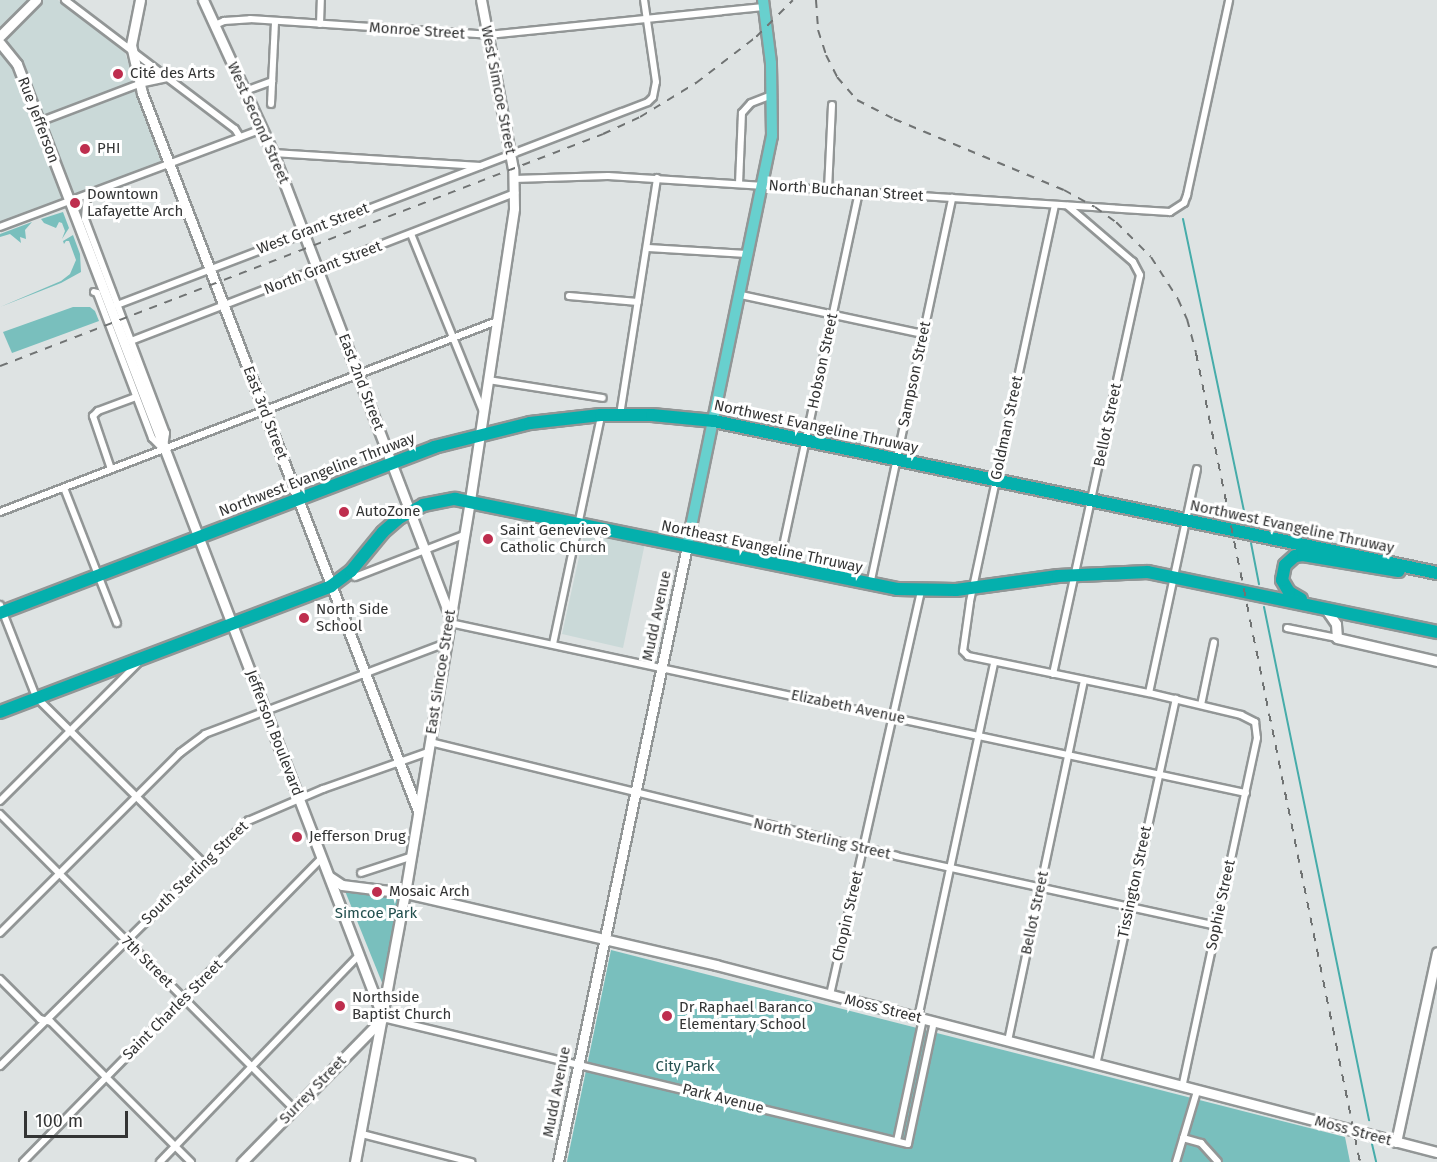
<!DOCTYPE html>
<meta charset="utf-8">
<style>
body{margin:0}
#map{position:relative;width:1437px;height:1162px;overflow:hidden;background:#dee3e3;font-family:"Fira Sans",sans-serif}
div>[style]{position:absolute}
.built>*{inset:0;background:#cad9d8}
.green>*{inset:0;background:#79bfbd}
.stream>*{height:2px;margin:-1px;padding:0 1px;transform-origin:1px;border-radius:1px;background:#46acaa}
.roads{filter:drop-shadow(2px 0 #929696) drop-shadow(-2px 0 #929696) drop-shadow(0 2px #929696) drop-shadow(0 -2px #929696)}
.street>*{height:6px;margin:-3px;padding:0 3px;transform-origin:3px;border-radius:3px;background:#fff}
.secondary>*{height:9px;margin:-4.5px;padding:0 4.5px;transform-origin:4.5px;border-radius:4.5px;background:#fff}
.primary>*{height:10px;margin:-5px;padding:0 5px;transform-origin:5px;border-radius:5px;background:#68d0ce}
.highway>*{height:12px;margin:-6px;padding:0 6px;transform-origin:6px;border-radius:6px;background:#04b0ad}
.rail>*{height:2px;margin-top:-1px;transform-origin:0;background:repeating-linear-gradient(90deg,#707373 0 8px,transparent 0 16px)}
.dots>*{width:16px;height:16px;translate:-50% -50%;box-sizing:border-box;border:3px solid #fff;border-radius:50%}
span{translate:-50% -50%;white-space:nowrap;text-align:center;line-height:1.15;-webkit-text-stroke:6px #fff;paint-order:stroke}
.street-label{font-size:15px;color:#333434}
.poi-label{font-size:15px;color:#333434}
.left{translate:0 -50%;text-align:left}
.park-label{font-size:15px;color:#224f4e}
.scale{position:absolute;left:24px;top:1111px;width:104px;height:27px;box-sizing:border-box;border:3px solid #333434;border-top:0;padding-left:8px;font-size:18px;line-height:21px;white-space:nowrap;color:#333434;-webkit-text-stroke:4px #fff;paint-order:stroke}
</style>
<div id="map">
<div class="built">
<div style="clip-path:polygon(0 0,58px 0,125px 53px,162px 162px,0 226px)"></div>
<div style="clip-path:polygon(585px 530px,645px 543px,623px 648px,562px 634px)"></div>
</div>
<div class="green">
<div style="clip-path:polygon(63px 212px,69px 228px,62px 239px,65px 231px,62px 223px,59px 222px,56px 228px,44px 223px,41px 219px)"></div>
<div style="clip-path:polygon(32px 222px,25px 230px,26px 239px,20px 237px,21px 243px,10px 234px,0 237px,0 234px)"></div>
<div style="clip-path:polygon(73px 235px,80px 254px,81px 272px,61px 283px,0 307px,61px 281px,70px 274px,76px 260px,69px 241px,66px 241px,64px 244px,63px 241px)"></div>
<div style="clip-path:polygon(73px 307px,90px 307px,95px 311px,99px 321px,12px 353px,3px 332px)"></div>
<div style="clip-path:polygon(345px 891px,401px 895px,383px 985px)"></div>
<div style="clip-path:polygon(611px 950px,1345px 1137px,1350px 1162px,567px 1162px)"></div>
</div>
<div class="stream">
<div style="left:1183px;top:219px;width:309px;rotate:78.2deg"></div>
<div style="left:1251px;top:543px;width:42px;rotate:79deg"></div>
<div style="left:1264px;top:607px;width:524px;rotate:78.43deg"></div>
<div style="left:1372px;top:1144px;width:18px;rotate:77deg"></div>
</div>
<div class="roads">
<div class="street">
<div style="left:65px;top:0;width:213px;rotate:37.2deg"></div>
<div style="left:235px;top:129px;width:9px;rotate:58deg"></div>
<div style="left:320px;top:24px;width:24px;rotate:-88deg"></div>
<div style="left:215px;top:25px;width:10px;rotate:-24deg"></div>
<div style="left:224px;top:21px;width:26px;rotate:-4deg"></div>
<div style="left:250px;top:19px;width:239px;rotate:3.8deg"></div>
<div style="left:488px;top:35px;width:277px;rotate:-5.8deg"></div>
<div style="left:245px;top:91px;width:29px;rotate:-20deg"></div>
<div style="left:271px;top:104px;width:83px;rotate:-87.2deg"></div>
<div style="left:39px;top:122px;width:107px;rotate:-20.8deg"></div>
<div style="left:139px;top:84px;width:29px;rotate:-12deg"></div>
<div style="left:273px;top:153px;width:208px;rotate:3.6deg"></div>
<div style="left:514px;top:179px;width:94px;rotate:-1.8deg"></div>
<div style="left:608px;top:176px;width:563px;rotate:3.67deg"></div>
<div style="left:1170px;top:212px;width:17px;rotate:-33deg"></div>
<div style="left:1184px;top:203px;width:9px;rotate:-69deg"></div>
<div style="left:1187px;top:195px;width:199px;rotate:-77.8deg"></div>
<div style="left:739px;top:184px;width:71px;rotate:-87.6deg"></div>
<div style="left:742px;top:113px;width:13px;rotate:-48deg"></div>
<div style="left:751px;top:103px;width:22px;rotate:-21deg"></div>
<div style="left:828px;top:190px;width:85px;rotate:-87.3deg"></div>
<div style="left:87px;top:195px;width:24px;rotate:95deg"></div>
<div style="left:85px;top:219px;width:229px;rotate:69.3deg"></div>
<div style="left:166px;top:433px;width:15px;rotate:98deg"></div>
<div style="left:1055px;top:205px;width:406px;rotate:102.1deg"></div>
<div style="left:970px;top:602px;width:49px;rotate:98.1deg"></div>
<div style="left:963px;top:651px;width:7px;rotate:45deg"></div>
<div style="left:968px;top:656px;width:185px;rotate:11.6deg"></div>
<div style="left:1149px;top:693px;width:95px;rotate:13.4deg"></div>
<div style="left:1241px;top:715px;width:16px;rotate:27deg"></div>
<div style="left:1255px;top:722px;width:16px;rotate:83deg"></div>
<div style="left:1257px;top:738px;width:357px;rotate:102.1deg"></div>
<div style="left:0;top:227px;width:280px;rotate:-20.5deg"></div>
<div style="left:411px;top:234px;width:191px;rotate:67.9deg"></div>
<div style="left:647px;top:248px;width:101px;rotate:3.4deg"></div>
<div style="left:94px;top:292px;width:3px;rotate:18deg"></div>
<div style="left:97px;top:293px;width:155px;rotate:69.2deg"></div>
<div style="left:152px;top:438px;width:16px;rotate:45deg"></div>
<div style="left:741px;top:295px;width:186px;rotate:12.1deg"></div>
<div style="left:569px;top:296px;width:69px;rotate:5deg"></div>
<div style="left:117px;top:305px;width:568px;rotate:-20.92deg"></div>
<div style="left:648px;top:102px;width:7px;rotate:-45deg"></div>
<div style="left:653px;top:97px;width:15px;rotate:-79deg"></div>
<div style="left:656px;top:82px;width:83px;rotate:-98.3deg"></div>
<div style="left:131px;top:341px;width:412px;rotate:-21.1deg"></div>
<div style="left:488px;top:380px;width:116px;rotate:8.9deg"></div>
<div style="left:620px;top:415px;width:240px;rotate:-81.1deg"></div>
<div style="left:111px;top:469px;width:56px;rotate:-108.8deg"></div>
<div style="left:93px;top:416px;width:7px;rotate:-45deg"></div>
<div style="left:98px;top:411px;width:40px;rotate:-20.2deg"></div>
<div style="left:64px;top:488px;width:145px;rotate:68.6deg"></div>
<div style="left:0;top:512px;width:532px;rotate:-21.02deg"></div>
<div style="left:779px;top:565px;width:381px;rotate:-77.9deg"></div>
<div style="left:355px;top:577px;width:117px;rotate:-21.1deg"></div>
<div style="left:870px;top:585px;width:396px;rotate:-78deg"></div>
<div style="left:0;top:605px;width:99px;rotate:68.6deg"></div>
<div style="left:36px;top:697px;width:237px;rotate:44.8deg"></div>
<div style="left:450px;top:623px;width:814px;rotate:12.06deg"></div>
<div style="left:1287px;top:628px;width:51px;rotate:11.3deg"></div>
<div style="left:553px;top:644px;width:233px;rotate:-78.1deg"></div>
<div style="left:1053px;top:674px;width:408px;rotate:-77.7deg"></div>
<div style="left:1140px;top:275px;width:15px;rotate:-118deg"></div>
<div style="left:1133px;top:262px;width:86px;rotate:-139.3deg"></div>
<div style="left:1149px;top:693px;width:229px;rotate:-77.9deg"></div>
<div style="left:1201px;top:705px;width:64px;rotate:-78.3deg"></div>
<div style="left:430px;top:742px;width:480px;rotate:13.7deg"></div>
<div style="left:896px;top:856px;width:329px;rotate:12.3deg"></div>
<div style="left:0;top:801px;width:194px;rotate:-45deg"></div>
<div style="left:0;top:814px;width:416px;rotate:45.1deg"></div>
<div style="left:361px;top:873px;width:52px;rotate:-18.1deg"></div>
<div style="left:0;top:933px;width:255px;rotate:-45deg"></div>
<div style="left:180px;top:753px;width:31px;rotate:-37deg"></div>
<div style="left:205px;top:734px;width:258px;rotate:-20.7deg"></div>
<div style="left:0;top:979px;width:57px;rotate:45deg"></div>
<div style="left:40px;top:1019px;width:11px;rotate:15deg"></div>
<div style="left:51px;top:1022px;width:198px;rotate:45deg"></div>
<div style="left:830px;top:995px;width:414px;rotate:-77.3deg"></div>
<div style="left:383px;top:1018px;width:540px;rotate:13.5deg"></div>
<div style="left:908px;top:1144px;width:125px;rotate:-78deg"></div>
<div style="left:918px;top:1018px;width:364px;rotate:-77.9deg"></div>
<div style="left:1008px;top:1041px;width:369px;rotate:-78.1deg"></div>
<div style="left:1096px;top:1065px;width:375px;rotate:-77.7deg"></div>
<div style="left:0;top:1066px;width:349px;rotate:-44.7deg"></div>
<div style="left:248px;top:821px;width:82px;rotate:-23.1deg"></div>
<div style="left:323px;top:789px;width:111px;rotate:-19.4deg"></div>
<div style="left:362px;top:1134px;width:113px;rotate:14.4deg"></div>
<div style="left:1183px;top:1138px;width:19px;rotate:16deg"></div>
<div style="left:1201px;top:1143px;width:25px;rotate:48deg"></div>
<div style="left:897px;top:1141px;width:125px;rotate:-78deg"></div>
<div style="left:23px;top:1162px;width:426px;rotate:-45.5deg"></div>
<div style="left:160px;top:1162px;width:287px;rotate:-46.1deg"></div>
<div style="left:1176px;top:1162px;width:74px;rotate:-73.5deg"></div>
</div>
<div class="secondary">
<div style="left:140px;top:0;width:46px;rotate:101.3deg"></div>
<div style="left:131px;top:45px;width:49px;rotate:77.1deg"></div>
<div style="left:142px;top:93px;width:769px;rotate:68.97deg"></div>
<div style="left:203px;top:0;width:168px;rotate:65.4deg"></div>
<div style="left:273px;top:153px;width:496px;rotate:69.1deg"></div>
<div style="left:0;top:36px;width:51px;rotate:-45deg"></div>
<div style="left:0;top:43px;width:27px;rotate:51deg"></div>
<div style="left:17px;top:64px;width:1022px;rotate:69.01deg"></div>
<div style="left:383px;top:1018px;width:202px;rotate:134.4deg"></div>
<div style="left:1325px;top:608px;width:19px;rotate:55deg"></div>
<div style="left:1336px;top:624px;width:14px;rotate:86deg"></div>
<div style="left:1337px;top:638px;width:103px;rotate:13deg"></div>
<div style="left:330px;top:877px;width:14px;rotate:34deg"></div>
<div style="left:342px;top:885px;width:64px;rotate:7.2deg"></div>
<div style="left:405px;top:893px;width:319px;rotate:13deg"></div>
<div style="left:716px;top:965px;width:745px;rotate:14.54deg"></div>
<div style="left:1396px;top:1142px;width:194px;rotate:-77.8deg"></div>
<div style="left:355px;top:1162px;width:274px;rotate:-79.5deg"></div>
<div style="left:405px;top:893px;width:398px;rotate:-80.6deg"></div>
<div style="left:470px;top:500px;width:295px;rotate:-81.4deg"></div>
<div style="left:514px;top:208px;width:39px;rotate:-91deg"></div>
<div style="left:513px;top:169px;width:172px;rotate:-100.7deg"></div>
<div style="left:558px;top:1162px;width:629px;rotate:-78.17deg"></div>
</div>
<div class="primary">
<div style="left:687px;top:546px;width:419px;rotate:-78.3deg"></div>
<div style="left:772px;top:136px;width:73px;rotate:-90.8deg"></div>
<div style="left:771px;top:63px;width:64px;rotate:-97.2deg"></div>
</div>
<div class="highway">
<div style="left:1301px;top:599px;width:14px;rotate:-150deg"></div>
<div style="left:1289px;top:592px;width:14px;rotate:-120deg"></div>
<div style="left:1282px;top:580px;width:15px;rotate:-79deg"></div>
<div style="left:1285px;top:565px;width:13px;rotate:-42deg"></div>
<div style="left:1295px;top:556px;width:8px;rotate:-7deg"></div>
<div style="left:1303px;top:555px;width:97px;rotate:9.5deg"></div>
<div style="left:0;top:613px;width:465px;rotate:-20.9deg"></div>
<div style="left:434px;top:447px;width:99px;rotate:-14deg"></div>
<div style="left:530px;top:423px;width:71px;rotate:-6.4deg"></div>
<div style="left:601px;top:415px;width:51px"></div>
<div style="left:652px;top:415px;width:62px;rotate:5.5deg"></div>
<div style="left:714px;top:421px;width:739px;rotate:11.87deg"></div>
<div style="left:0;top:712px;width:354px;rotate:-20.8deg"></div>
<div style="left:331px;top:586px;width:25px;rotate:-37deg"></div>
<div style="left:351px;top:571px;width:50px;rotate:-50.6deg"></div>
<div style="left:383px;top:532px;width:21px;rotate:-41deg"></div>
<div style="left:399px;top:518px;width:27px;rotate:-28deg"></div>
<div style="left:423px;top:505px;width:33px;rotate:-11deg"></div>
<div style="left:455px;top:499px;width:451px;rotate:11.5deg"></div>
<div style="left:897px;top:589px;width:59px;rotate:1deg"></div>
<div style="left:956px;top:590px;width:103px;rotate:-7.8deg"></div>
<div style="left:1058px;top:576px;width:90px;rotate:-2.5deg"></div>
<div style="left:1148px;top:572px;width:295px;rotate:11.7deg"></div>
</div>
</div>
<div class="rail">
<div style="left:816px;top:0;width:30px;rotate:86deg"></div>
<div style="left:818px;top:30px;width:26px;rotate:72deg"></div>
<div style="left:826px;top:55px;width:25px;rotate:63deg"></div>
<div style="left:837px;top:77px;width:30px;rotate:49deg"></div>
<div style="left:857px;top:100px;width:42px;rotate:27.2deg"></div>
<div style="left:894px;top:119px;width:184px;rotate:22.7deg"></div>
<div style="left:1064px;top:190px;width:35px;rotate:29deg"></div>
<div style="left:1095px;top:207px;width:26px;rotate:36deg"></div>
<div style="left:1116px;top:222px;width:49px;rotate:45deg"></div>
<div style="left:1151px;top:257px;width:50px;rotate:57.3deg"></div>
<div style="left:1178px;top:299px;width:22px;rotate:66deg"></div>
<div style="left:1187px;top:319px;width:35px;rotate:75deg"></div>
<div style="left:1196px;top:353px;width:825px;rotate:78.54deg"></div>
<div style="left:0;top:366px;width:646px;rotate:-21.04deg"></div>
<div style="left:603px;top:134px;width:41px;rotate:-24.7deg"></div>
<div style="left:640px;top:117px;width:66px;rotate:-31.3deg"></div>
<div style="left:696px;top:83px;width:76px;rotate:-37.5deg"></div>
<div style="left:756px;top:37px;width:52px;rotate:-45deg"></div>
</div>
<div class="dots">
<div style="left:118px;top:74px;background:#be2e4e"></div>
<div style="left:85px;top:149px;background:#be2e4e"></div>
<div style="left:75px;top:203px;background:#be2e4e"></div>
<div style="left:344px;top:512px;background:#be2e4e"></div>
<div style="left:488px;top:539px;background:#be2e4e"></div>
<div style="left:304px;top:618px;background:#be2e4e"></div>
<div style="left:297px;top:837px;background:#be2e4e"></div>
<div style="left:377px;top:892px;background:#be2e4e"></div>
<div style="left:340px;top:1006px;background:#be2e4e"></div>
<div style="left:667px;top:1016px;background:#be2e4e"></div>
</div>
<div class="street-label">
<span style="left:417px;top:31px;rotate:4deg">Monroe Street</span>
<span style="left:498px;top:90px;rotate:79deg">West Simcoe Street</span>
<span style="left:38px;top:120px;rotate:69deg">Rue Jefferson</span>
<span style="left:258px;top:123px;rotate:66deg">West Second Street</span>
<span style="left:846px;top:191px;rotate:4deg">North Buchanan Street</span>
<span style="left:313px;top:229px;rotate:-21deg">West Grant Street</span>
<span style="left:323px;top:268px;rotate:-21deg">North Grant Street</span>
<span style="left:823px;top:361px;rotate:-78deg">Hobson Street</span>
<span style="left:915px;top:374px;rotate:-78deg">Sampson Street</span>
<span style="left:361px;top:382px;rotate:69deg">East 2nd Street</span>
<span style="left:265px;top:413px;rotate:69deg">East 3rd Street</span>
<span style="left:1108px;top:425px;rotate:-78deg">Bellot Street</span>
<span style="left:816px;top:427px;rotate:12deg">Northwest Evangeline Thruway</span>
<span style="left:1007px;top:428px;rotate:-78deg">Goldman Street</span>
<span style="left:317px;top:475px;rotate:-21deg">Northwest Evangeline Thruway</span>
<span style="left:1292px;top:527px;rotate:12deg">Northwest Evangeline Thruway</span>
<span style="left:762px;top:547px;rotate:12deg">Northeast Evangeline Thruway</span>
<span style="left:657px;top:616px;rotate:-78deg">Mudd Avenue</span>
<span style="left:441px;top:672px;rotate:-81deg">East Simcoe Street</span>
<span style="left:848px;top:707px;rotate:12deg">Elizabeth Avenue</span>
<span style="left:274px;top:733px;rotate:69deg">Jefferson Boulevard</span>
<span style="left:822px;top:839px;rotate:13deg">North Sterling Street</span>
<span style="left:195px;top:873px;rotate:-44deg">South Sterling Street</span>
<span style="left:1135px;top:882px;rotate:-78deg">Tissington Street</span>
<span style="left:1221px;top:905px;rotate:-78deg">Sophie Street</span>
<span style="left:1035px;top:913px;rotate:-78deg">Bellot Street</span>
<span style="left:848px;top:916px;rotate:-77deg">Chopin Street</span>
<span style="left:147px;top:962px;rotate:45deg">7th Street</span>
<span style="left:883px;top:1009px;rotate:14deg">Moss Street</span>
<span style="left:173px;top:1010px;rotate:-45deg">Saint Charles Street</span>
<span style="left:313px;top:1090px;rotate:-46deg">Surrey Street</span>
<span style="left:557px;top:1092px;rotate:-79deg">Mudd Avenue</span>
<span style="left:723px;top:1099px;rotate:14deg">Park Avenue</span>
<span style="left:1353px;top:1131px;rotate:15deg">Moss Street</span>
</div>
<div class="poi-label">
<span class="left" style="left:130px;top:74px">Cité des Arts</span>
<span class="left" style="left:97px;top:149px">PHI</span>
<span class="left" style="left:87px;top:203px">Downtown<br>Lafayette Arch</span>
<span class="left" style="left:356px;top:512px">AutoZone</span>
<span class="left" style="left:500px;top:539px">Saint Genevieve<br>Catholic Church</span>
<span class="left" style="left:316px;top:618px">North Side<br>School</span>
<span class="left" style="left:309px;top:837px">Jefferson Drug</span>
<span class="left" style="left:389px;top:892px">Mosaic Arch</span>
<span class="left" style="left:352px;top:1006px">Northside<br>Baptist Church</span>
<span class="left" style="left:679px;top:1016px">Dr Raphael Baranco<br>Elementary School</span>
</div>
<div class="park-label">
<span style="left:376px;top:914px">Simcoe Park</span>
<span style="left:685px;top:1067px">City Park</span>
</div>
<div class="scale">100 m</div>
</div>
